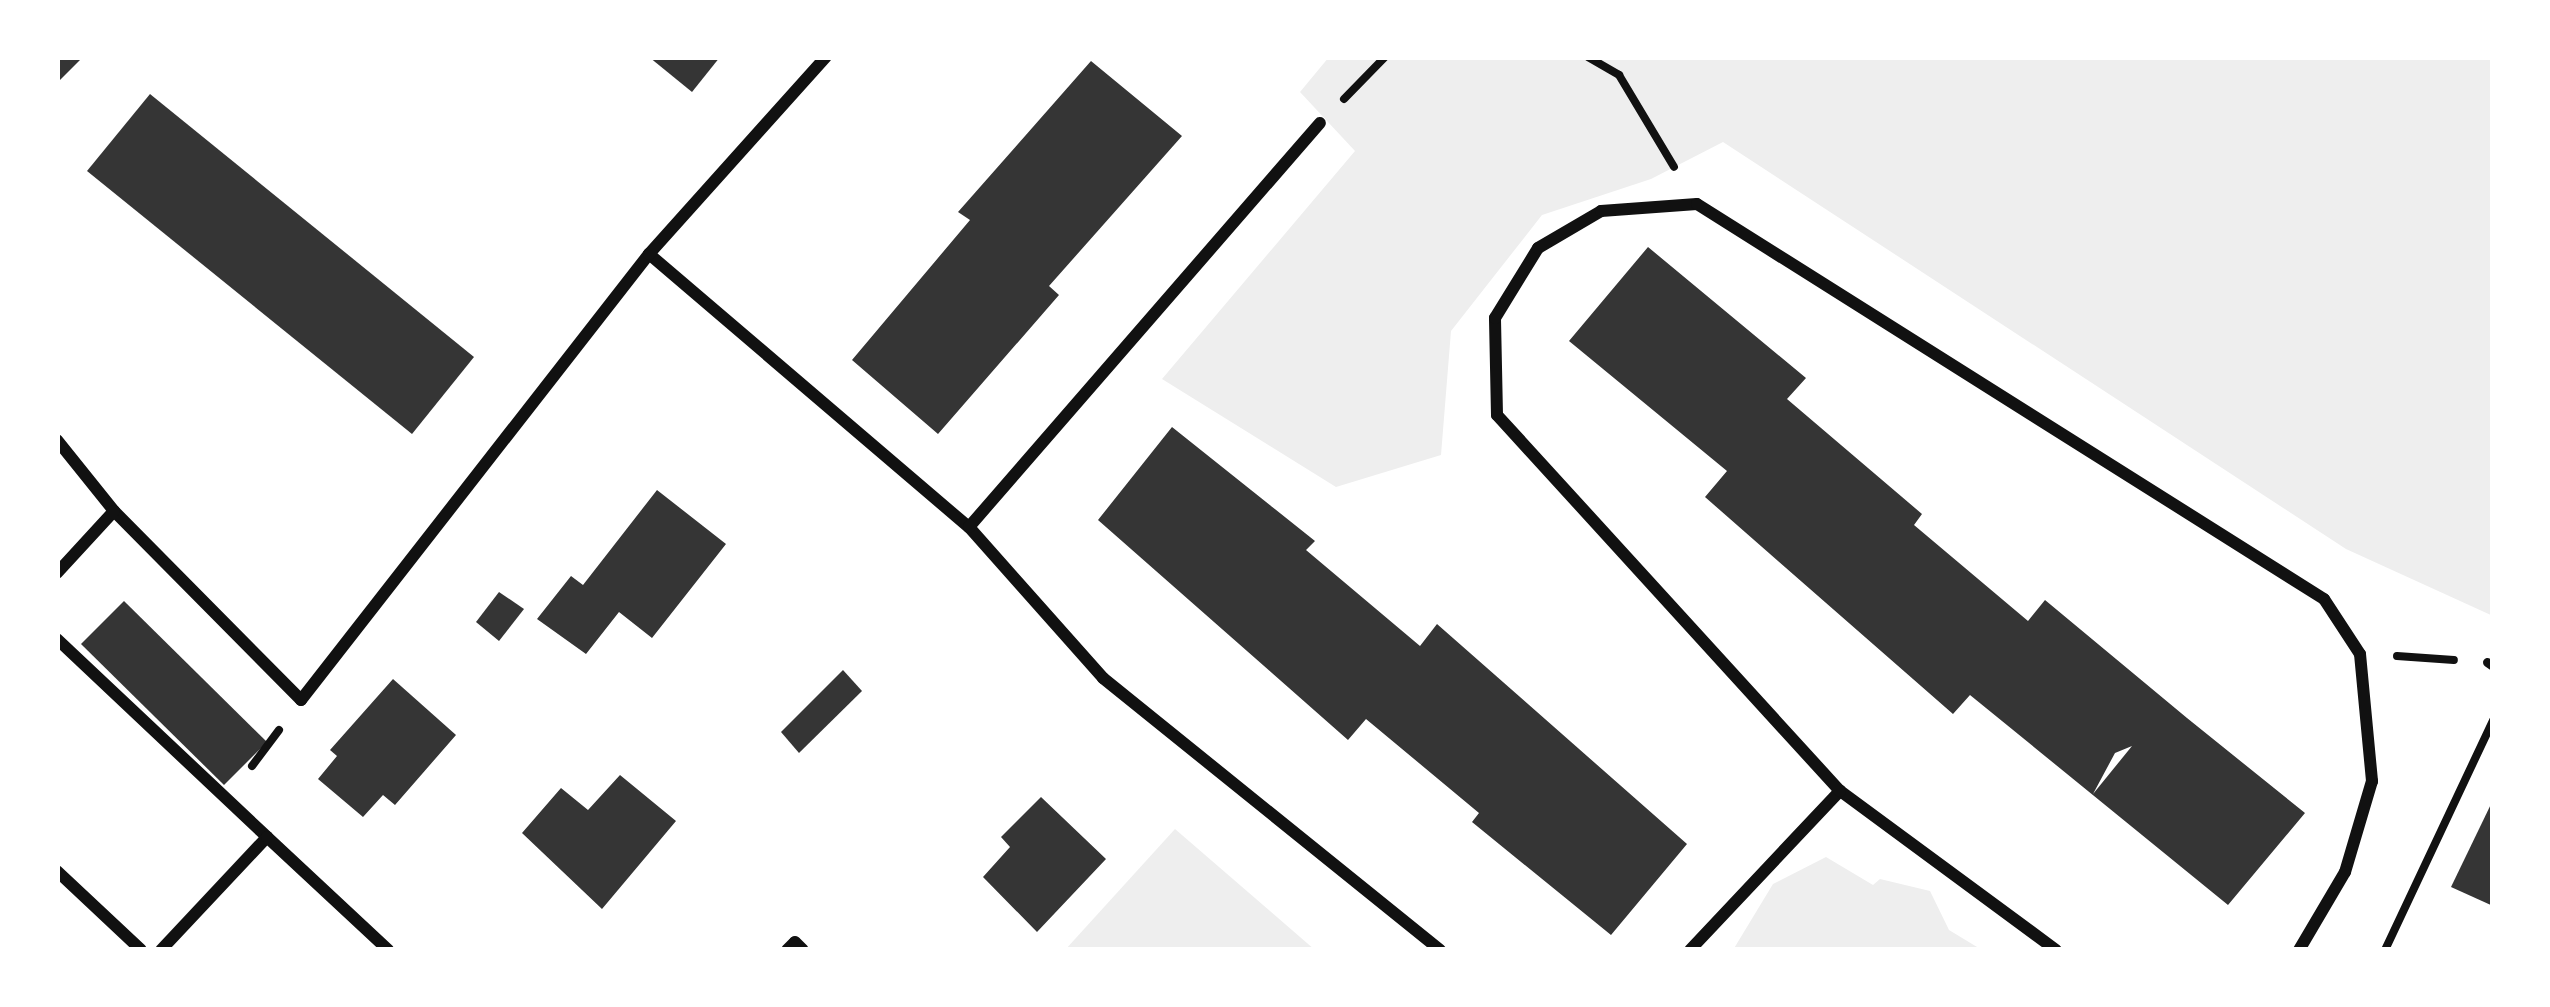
<!DOCTYPE html>
<style>
body{margin:0}
#map{position:relative;width:2550px;height:1007px;overflow:hidden;background:#fff;font-family:Literata,serif}
div>[style]{position:absolute}
.green>*{inset:0;background:#eee}
.building>*{inset:0;background:#353535}
.path>*{height:8px;margin:-4px;padding:0 4px;transform-origin:4px;border-radius:4px;background:#111}
.service>*{height:9px;margin:-4.5px;padding:0 4.5px;transform-origin:4.5px;border-radius:4.5px;background:#111}
.minor>*{height:12px;margin:-6px;padding:0 6px;transform-origin:6px;border-radius:6px;background:#111}
span{translate:-50% -50%;white-space:nowrap;text-align:center;line-height:1.15;-webkit-text-stroke:12px #fff;paint-order:stroke}
.frame{position:absolute;inset:0;border:60px solid #fff;pointer-events:none}
</style>
<div id="map">
<div class="green">
<div style="clip-path:polygon(1329px 57px,2493px 57px,2493px 616px,2346px 549px,1723px 142px,1651px 179px,1542px 215px,1451px 331px,1441px 455px,1336px 487px,1162px 379px,1355px 151px,1300px 92px)"></div>
<div style="clip-path:polygon(1175px 829px,1315px 950px,1065px 950px)"></div>
<div style="clip-path:polygon(1826px 857px,1873px 885px,1880px 879px,1930px 891px,1949px 930px,1982px 950px,1733px 950px,1773px 884px)"></div>
</div>
<div class="building">
<div style="clip-path:polygon(57px 57px,83px 57px,57px 83px)"></div>
<div style="clip-path:polygon(649px 57px,720px 57px,692px 92px)"></div>
<div style="clip-path:polygon(1091px 61px,1182px 136px,1049px 286px,1059px 295px,938px 434px,852px 360px,970px 220px,958px 212px)"></div>
<div style="clip-path:polygon(150px 94px,474px 357px,412px 434px,87px 171px)"></div>
<div style="clip-path:polygon(evenodd,1648px 247px,1806px 378px,1787px 399px,1922px 514px,1914px 525px,2028px 621px,2045px 600px,2187px 718px,2149px 759px,2187px 718px,2305px 813px,2228px 905px,1970px 695px,1953px 714px,1705px 497px,1727px 471px,1569px 341px,1648px 247px,2132px 746px,2093px 794px,2115px 753px,2132px 746px)"></div>
<div style="clip-path:polygon(1172px 427px,1315px 541px,1306px 550px,1420px 646px,1437px 624px,1687px 844px,1611px 935px,1472px 822px,1479px 813px,1366px 719px,1348px 740px,1098px 520px)"></div>
<div style="clip-path:polygon(657px 490px,726px 544px,652px 638px,619px 612px,586px 654px,537px 619px,571px 576px,583px 585px)"></div>
<div style="clip-path:polygon(499px 592px,524px 609px,499px 641px,476px 622px)"></div>
<div style="clip-path:polygon(124px 601px,267px 742px,224px 785px,81px 644px)"></div>
<div style="clip-path:polygon(843px 670px,862px 691px,799px 753px,781px 732px)"></div>
<div style="clip-path:polygon(393px 679px,456px 735px,395px 805px,383px 795px,363px 817px,318px 779px,337px 756px,330px 750px)"></div>
<div style="clip-path:polygon(620px 775px,676px 821px,602px 909px,522px 833px,561px 788px,588px 810px)"></div>
<div style="clip-path:polygon(1041px 797px,1106px 859px,1037px 932px,983px 877px,1010px 847px,1001px 837px)"></div>
<div style="clip-path:polygon(2493px 800px,2493px 906px,2451px 887px)"></div>
</div>
<div class="path">
<div style="left:1588px;top:57px;width:36px;rotate:30deg"></div>
<div style="left:1619px;top:75px;width:107px;rotate:59.1deg"></div>
<div style="left:1344px;top:99px;width:59px;rotate:-45.7deg"></div>
<div style="left:2397px;top:656px;width:57px;rotate:4deg"></div>
<div style="left:252px;top:766px;width:45px;rotate:-53.1deg"></div>
<div style="left:2385px;top:950px;width:254px;rotate:-64.8deg"></div>
</div>
<div class="service">
<div style="left:2487px;top:662px;width:7px;rotate:34deg"></div>
</div>
<div class="minor">
<div style="left:649px;top:254px;width:421px;rotate:40.5deg"></div>
<div style="left:969px;top:527px;width:202px;rotate:48.4deg"></div>
<div style="left:1103px;top:678px;width:433px;rotate:38.9deg"></div>
<div style="left:57px;top:440px;width:91px;rotate:51.2deg"></div>
<div style="left:114px;top:511px;width:266px;rotate:45.3deg"></div>
<div style="left:301px;top:700px;width:566px;rotate:-52.04deg"></div>
<div style="left:649px;top:254px;width:265px;rotate:-48.1deg"></div>
<div style="left:969px;top:527px;width:535px;rotate:-49.02deg"></div>
<div style="left:57px;top:573px;width:84px;rotate:-47.4deg"></div>
<div style="left:57px;top:639px;width:289px;rotate:43.3deg"></div>
<div style="left:57px;top:871px;width:115px;rotate:43.2deg"></div>
<div style="left:161px;top:950px;width:155px;rotate:-46.8deg"></div>
<div style="left:267px;top:837px;width:166px;rotate:43deg"></div>
<div style="left:787px;top:950px;width:11px;rotate:-45deg"></div>
<div style="left:795px;top:942px;width:11px;rotate:45deg"></div>
<div style="left:1690px;top:950px;width:219px;rotate:-46.7deg"></div>
<div style="left:2056px;top:950px;width:268px;rotate:-143.6deg"></div>
<div style="left:1840px;top:791px;width:509px;rotate:-132.37deg"></div>
<div style="left:1497px;top:415px;width:97px;rotate:-91.2deg"></div>
<div style="left:1495px;top:318px;width:82px;rotate:-58.4deg"></div>
<div style="left:1538px;top:248px;width:73px;rotate:-30.4deg"></div>
<div style="left:1601px;top:211px;width:96px;rotate:-4.2deg"></div>
<div style="left:1697px;top:204px;width:741px;rotate:32.21deg"></div>
<div style="left:2324px;top:599px;width:66px;rotate:56.8deg"></div>
<div style="left:2360px;top:654px;width:128px;rotate:84.6deg"></div>
<div style="left:2372px;top:781px;width:95px;rotate:106.5deg"></div>
<div style="left:2345px;top:872px;width:91px;rotate:120.5deg"></div>
</div>
<div class="frame"></div>
</div>
